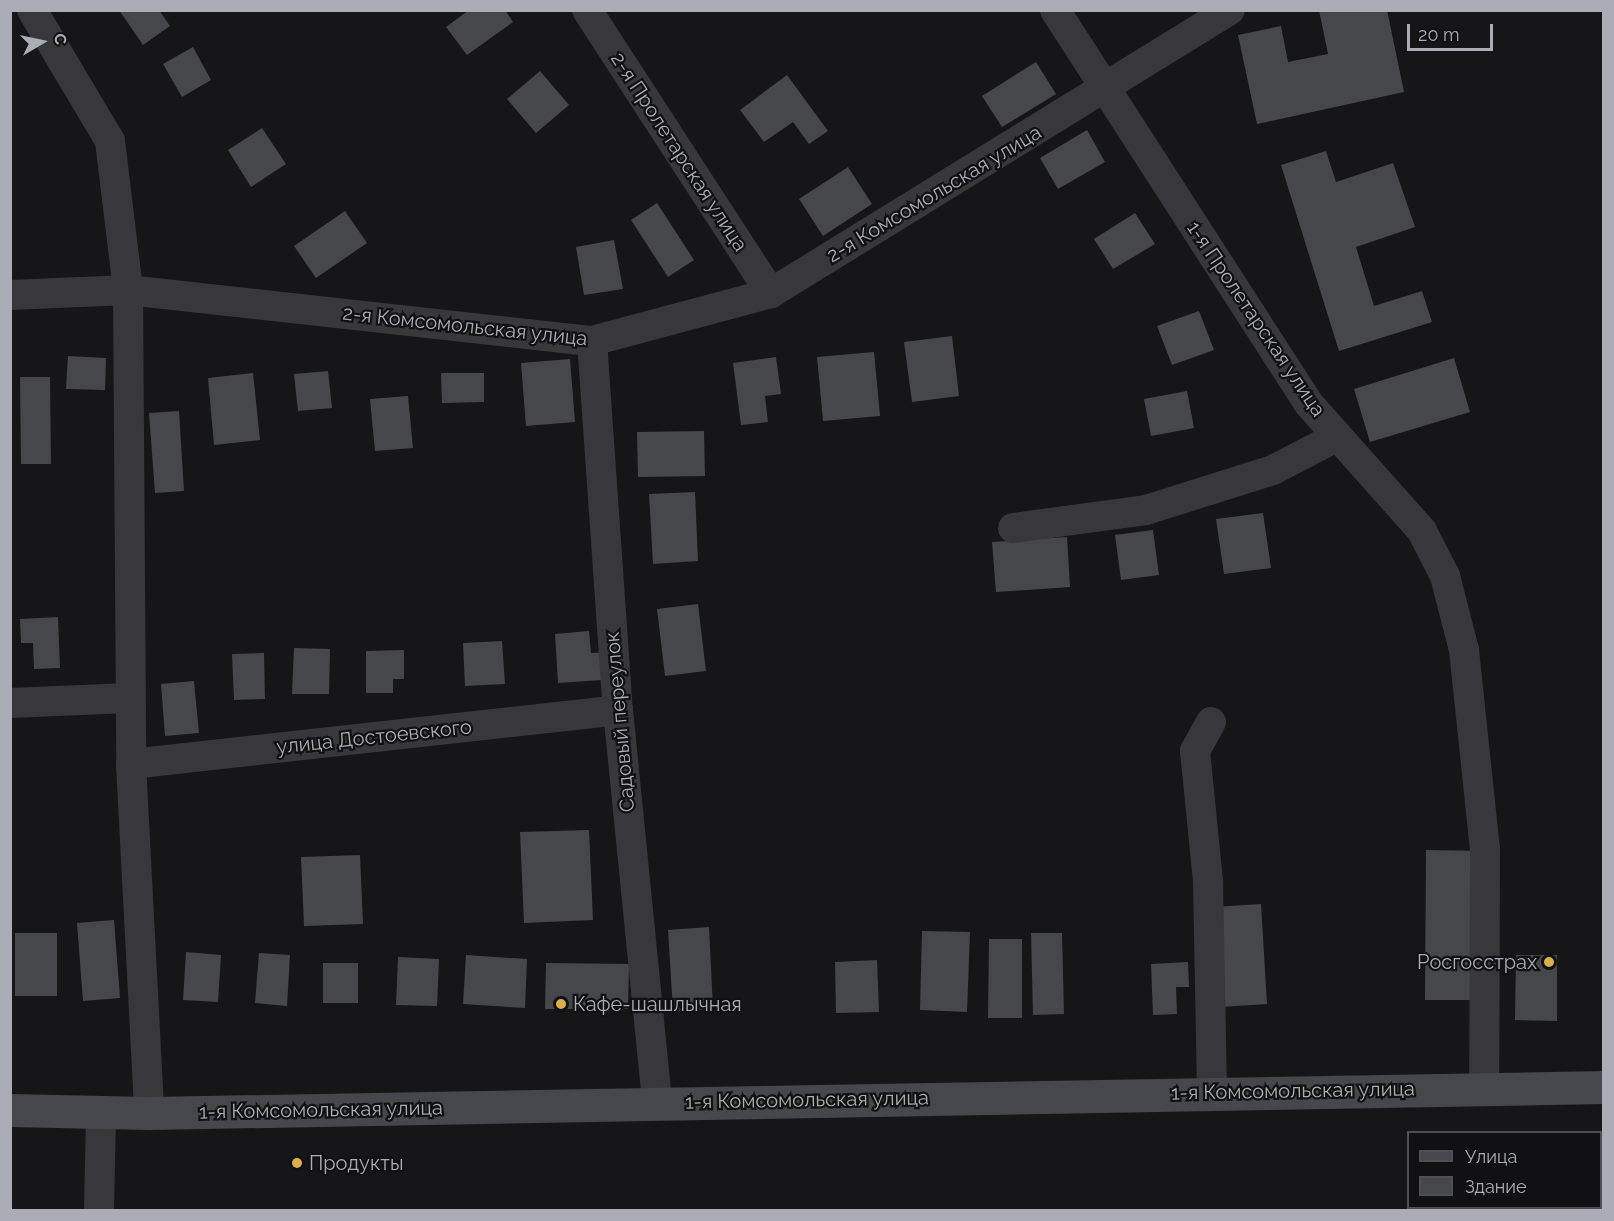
<!DOCTYPE html>
<meta charset="utf-8">
<style>
body{margin:0}
#map{position:relative;width:1614px;height:1221px;overflow:hidden;background:#161618;font-family:Raleway,sans-serif}
div>[style]{position:absolute}
.building>*{inset:0;background:#46474a}
.minor>*{height:30px;margin:-15px;padding:0 15px;transform-origin:15px;border-radius:15px;background:#38383c}
.secondary>*{height:33px;margin:-16.5px;padding:0 16.5px;transform-origin:16.5px;border-radius:16.5px;background:#46474c}
.dots>*{width:16px;height:16px;translate:-50% -50%;box-sizing:border-box;border:3px solid #111113;border-radius:50%}
span{translate:-50% -50%;white-space:nowrap;text-align:center;line-height:1.15;-webkit-text-stroke:4.5px #111113;paint-order:stroke}
.street-label{font-size:20px;color:#aaadb6}
.poi-label{font-size:20px;color:#aaadb6}
.right{translate:-100% -50%;text-align:right}
.left{translate:0 -50%;text-align:left}
.frame{position:absolute;inset:0;border:12px solid #aaadb6;pointer-events:none}
.legend{position:absolute;left:1407px;top:1131px;width:195px;height:78px;box-sizing:border-box;background:#111113;border:2px solid #4e4f54;margin:0;padding:8px 10px;list-style:none;font-size:18px;color:#aaadb6}
.legend li{display:flex;align-items:center;gap:12px;height:30px}
.legend b{width:30px;border:2px solid #4e4f54}
.north{position:absolute;left:12px;top:12px;width:60px;height:60px;-webkit-text-stroke:4px #111113;paint-order:stroke;rotate:81deg;font-size:16px;font-weight:700;line-height:24px;text-align:center;color:#aaadb6}
.north::after{content:'';display:block;margin:auto;width:21px;height:27px;background:#aaadb6;clip-path:polygon(50% 0,100% 100%,50% 72%,0 100%)}
.scale{position:absolute;left:1407px;top:24px;width:86px;height:27px;box-sizing:border-box;border:3px solid #aaadb6;border-top:0;padding-left:8px;font-size:18px;line-height:21px;white-space:nowrap;color:#aaadb6;-webkit-text-stroke:4px #111113;paint-order:stroke}
</style>
<div id="map">
<div class="building">
<div style="clip-path:polygon(119px 10px,159px 10px,170px 26px,143px 45px)"></div>
<div style="clip-path:polygon(469px 10px,505px 10px,513px 22px,467px 55px,446px 27px)"></div>
<div style="clip-path:polygon(1319px 10px,1387px 10px,1404px 92px,1257px 124px,1238px 35px,1281px 26px,1288px 62px,1328px 54px)"></div>
<div style="clip-path:polygon(193px 47px,211px 80px,182px 97px,163px 64px)"></div>
<div style="clip-path:polygon(1036px 62px,1056px 94px,1002px 127px,982px 96px)"></div>
<div style="clip-path:polygon(540px 71px,569px 105px,536px 133px,507px 99px)"></div>
<div style="clip-path:polygon(787px 75px,828px 131px,809px 144px,793px 122px,764px 142px,740px 110px)"></div>
<div style="clip-path:polygon(262px 128px,286px 164px,251px 187px,228px 150px)"></div>
<div style="clip-path:polygon(1087px 130px,1105px 162px,1058px 189px,1040px 158px)"></div>
<div style="clip-path:polygon(1326px 151px,1336px 182px,1393px 163px,1415px 227px,1356px 247px,1374px 306px,1422px 291px,1432px 322px,1339px 351px,1281px 165px)"></div>
<div style="clip-path:polygon(848px 167px,872px 204px,823px 236px,799px 199px)"></div>
<div style="clip-path:polygon(657px 203px,694px 260px,668px 277px,631px 220px)"></div>
<div style="clip-path:polygon(345px 211px,367px 243px,316px 278px,294px 246px)"></div>
<div style="clip-path:polygon(1135px 213px,1155px 244px,1113px 269px,1094px 239px)"></div>
<div style="clip-path:polygon(614px 240px,623px 289px,584px 295px,576px 247px)"></div>
<div style="clip-path:polygon(1199px 311px,1214px 350px,1172px 365px,1157px 326px)"></div>
<div style="clip-path:polygon(952px 336px,959px 396px,912px 402px,904px 342px)"></div>
<div style="clip-path:polygon(874px 352px,880px 416px,823px 421px,817px 357px)"></div>
<div style="clip-path:polygon(68px 356px,106px 358px,105px 390px,66px 389px)"></div>
<div style="clip-path:polygon(776px 357px,781px 394px,765px 396px,768px 422px,741px 425px,733px 363px)"></div>
<div style="clip-path:polygon(1454px 358px,1470px 412px,1370px 442px,1354px 389px)"></div>
<div style="clip-path:polygon(570px 359px,575px 422px,526px 426px,521px 363px)"></div>
<div style="clip-path:polygon(328px 371px,332px 408px,298px 411px,294px 374px)"></div>
<div style="clip-path:polygon(253px 373px,260px 440px,214px 445px,208px 378px)"></div>
<div style="clip-path:polygon(441px 373px,484px 373px,484px 402px,442px 403px)"></div>
<div style="clip-path:polygon(20px 377px,50px 377px,51px 464px,21px 464px)"></div>
<div style="clip-path:polygon(1187px 391px,1194px 428px,1151px 436px,1144px 399px)"></div>
<div style="clip-path:polygon(408px 396px,413px 448px,375px 451px,370px 399px)"></div>
<div style="clip-path:polygon(179px 411px,184px 491px,155px 493px,149px 413px)"></div>
<div style="clip-path:polygon(704px 431px,705px 476px,638px 477px,637px 432px)"></div>
<div style="clip-path:polygon(695px 492px,698px 561px,653px 564px,649px 494px)"></div>
<div style="clip-path:polygon(1263px 513px,1271px 568px,1224px 574px,1216px 519px)"></div>
<div style="clip-path:polygon(1153px 530px,1159px 575px,1121px 580px,1115px 535px)"></div>
<div style="clip-path:polygon(1067px 537px,1070px 587px,996px 592px,992px 542px)"></div>
<div style="clip-path:polygon(698px 604px,706px 671px,665px 676px,657px 609px)"></div>
<div style="clip-path:polygon(58px 617px,60px 668px,34px 669px,33px 643px,21px 643px,20px 619px)"></div>
<div style="clip-path:polygon(589px 631px,591px 653px,614px 652px,616px 679px,558px 683px,555px 634px)"></div>
<div style="clip-path:polygon(502px 641px,505px 684px,465px 686px,463px 643px)"></div>
<div style="clip-path:polygon(294px 648px,330px 649px,329px 694px,292px 694px)"></div>
<div style="clip-path:polygon(404px 650px,404px 679px,393px 679px,393px 693px,366px 693px,366px 651px)"></div>
<div style="clip-path:polygon(264px 653px,265px 699px,234px 700px,232px 654px)"></div>
<div style="clip-path:polygon(194px 681px,199px 733px,165px 736px,161px 684px)"></div>
<div style="clip-path:polygon(589px 830px,593px 920px,524px 923px,520px 832px)"></div>
<div style="clip-path:polygon(1426px 850px,1485px 851px,1484px 1000px,1425px 1000px)"></div>
<div style="clip-path:polygon(360px 855px,363px 924px,304px 926px,301px 857px)"></div>
<div style="clip-path:polygon(1261px 904px,1267px 1004px,1220px 1007px,1214px 907px)"></div>
<div style="clip-path:polygon(114px 920px,120px 998px,83px 1001px,77px 923px)"></div>
<div style="clip-path:polygon(709px 927px,713px 1009px,673px 1011px,668px 930px)"></div>
<div style="clip-path:polygon(922px 931px,970px 932px,967px 1012px,920px 1010px)"></div>
<div style="clip-path:polygon(15px 933px,57px 933px,57px 996px,15px 996px)"></div>
<div style="clip-path:polygon(1031px 933px,1062px 933px,1064px 1014px,1033px 1015px)"></div>
<div style="clip-path:polygon(989px 939px,1022px 939px,1022px 1018px,988px 1018px)"></div>
<div style="clip-path:polygon(186px 952px,221px 955px,218px 1002px,183px 1000px)"></div>
<div style="clip-path:polygon(259px 953px,290px 955px,287px 1006px,255px 1003px)"></div>
<div style="clip-path:polygon(466px 955px,527px 959px,525px 1008px,463px 1004px)"></div>
<div style="clip-path:polygon(1516px 955px,1557px 955px,1557px 1021px,1515px 1020px)"></div>
<div style="clip-path:polygon(398px 957px,439px 959px,437px 1006px,396px 1005px)"></div>
<div style="clip-path:polygon(877px 960px,879px 1012px,836px 1013px,835px 962px)"></div>
<div style="clip-path:polygon(1188px 962px,1189px 987px,1176px 987px,1177px 1014px,1153px 1015px,1151px 964px)"></div>
<div style="clip-path:polygon(323px 963px,358px 963px,358px 1003px,323px 1003px)"></div>
<div style="clip-path:polygon(546px 963px,629px 964px,628px 1009px,545px 1009px)"></div>
</div>
<div class="minor">
<div style="left:32px;top:10px;width:152px;rotate:59.2deg"></div>
<div style="left:110px;top:141px;width:150px;rotate:83.1deg"></div>
<div style="left:128px;top:290px;width:474px;rotate:89.6deg"></div>
<div style="left:131px;top:764px;width:349px;rotate:87deg"></div>
<div style="left:587px;top:10px;width:338px;rotate:57deg"></div>
<div style="left:1055px;top:10px;width:469px;rotate:57.2deg"></div>
<div style="left:1309px;top:404px;width:170px;rotate:48.3deg"></div>
<div style="left:1422px;top:531px;width:51px;rotate:62.9deg"></div>
<div style="left:1445px;top:576px;width:76px;rotate:75.6deg"></div>
<div style="left:1464px;top:650px;width:202px;rotate:84deg"></div>
<div style="left:1485px;top:851px;width:238px;rotate:90.2deg"></div>
<div style="left:10px;top:295px;width:118px;rotate:-2.4deg"></div>
<div style="left:128px;top:290px;width:467px;rotate:6.3deg"></div>
<div style="left:592px;top:341px;width:185px;rotate:-15deg"></div>
<div style="left:771px;top:293px;width:539px;rotate:-31.66deg"></div>
<div style="left:592px;top:341px;width:370px;rotate:86deg"></div>
<div style="left:618px;top:710px;width:396px;rotate:84.3deg"></div>
<div style="left:1013px;top:528px;width:134px;rotate:-7.7deg"></div>
<div style="left:1146px;top:510px;width:133px;rotate:-17.5deg"></div>
<div style="left:1273px;top:470px;width:73px;rotate:-27.6deg"></div>
<div style="left:10px;top:703px;width:119px;rotate:-2.4deg"></div>
<div style="left:1211px;top:722px;width:33px;rotate:119deg"></div>
<div style="left:1195px;top:751px;width:132px;rotate:84.3deg"></div>
<div style="left:1208px;top:882px;width:209px;rotate:88.9deg"></div>
<div style="left:131px;top:764px;width:490px;rotate:-6.3deg"></div>
<div style="left:99px;top:1210px;width:98px;rotate:-88.8deg"></div>
</div>
<div class="secondary">
<div style="left:10px;top:1110px;width:139px;rotate:1.2deg"></div>
<div style="left:149px;top:1113px;width:1455px;rotate:-1.02deg"></div>
</div>
<div class="dots">
<div style="left:1549px;top:962px;background:#dbaf4b"></div>
<div style="left:561px;top:1004px;background:#dbaf4b"></div>
<div style="left:297px;top:1163px;background:#dbaf4b"></div>
</div>
<div class="street-label">
<span style="left:679px;top:152px;rotate:57deg">2-я Пролетарская улица</span>
<span style="left:934px;top:194px;rotate:-31deg">2-я Комсомольская улица</span>
<span style="left:1256px;top:319px;rotate:56deg">1-я Пролетарская улица</span>
<span style="left:465px;top:326px;rotate:6deg">2-я Комсомольская улица</span>
<span style="left:620px;top:722px;rotate:-95deg">Садовый переулок</span>
<span style="left:374px;top:737px;rotate:-6deg">улица Достоевского</span>
<span style="left:1293px;top:1091px;rotate:-1deg">1-я Комсомольская улица</span>
<span style="left:807px;top:1100px;rotate:-1deg">1-я Комсомольская улица</span>
<span style="left:321px;top:1110px;rotate:-1deg">1-я Комсомольская улица</span>
</div>
<div class="poi-label">
<span class="right" style="left:1537px;top:962px">Росгосстрах</span>
<span class="left" style="left:573px;top:1004px">Кафе-шашлычная</span>
<span class="left" style="left:309px;top:1163px">Продукты</span>
</div>
<div class="frame"></div>
<ul class="legend">
<li><b style="height:8px;background:#46474c"></b>Улица</li>
<li><b style="height:16px;background:#46474a"></b>Здание</li>
</ul>
<div class="north">С</div>
<div class="scale">20 m</div>
</div>
